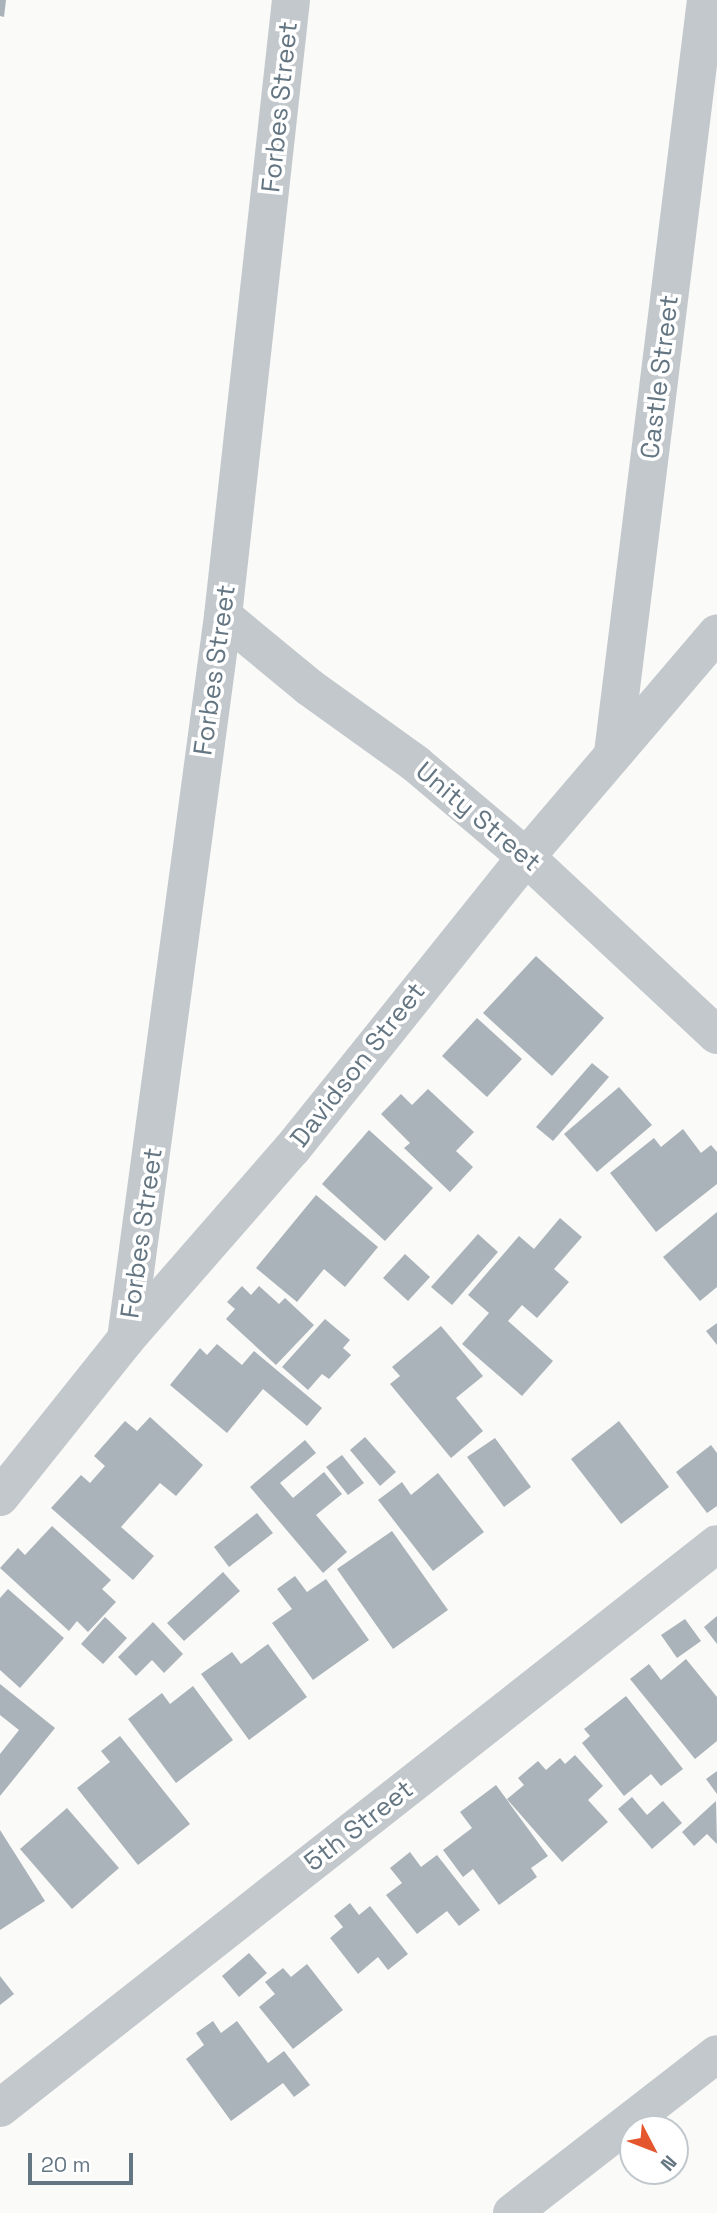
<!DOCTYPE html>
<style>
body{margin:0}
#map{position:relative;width:717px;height:2213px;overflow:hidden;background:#fafaf8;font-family:"Space Grotesk",sans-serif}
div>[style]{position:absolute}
.building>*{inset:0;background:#aab3b9}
.minor>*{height:38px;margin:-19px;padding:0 19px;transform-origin:19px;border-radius:19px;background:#c3c8cc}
span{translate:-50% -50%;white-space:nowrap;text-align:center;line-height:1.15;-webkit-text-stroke:7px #fff;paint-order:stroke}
.street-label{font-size:26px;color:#657683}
.north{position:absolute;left:619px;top:2115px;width:70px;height:70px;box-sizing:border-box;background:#fff;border:2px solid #c1c8cd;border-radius:50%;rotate:132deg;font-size:19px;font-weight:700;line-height:28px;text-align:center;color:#657683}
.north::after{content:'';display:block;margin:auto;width:24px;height:32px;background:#e4572e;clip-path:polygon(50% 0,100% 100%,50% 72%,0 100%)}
.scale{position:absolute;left:28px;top:2153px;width:105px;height:32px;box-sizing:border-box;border:4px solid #657683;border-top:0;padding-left:9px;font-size:21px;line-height:24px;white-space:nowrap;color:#657683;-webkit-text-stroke:5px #fff;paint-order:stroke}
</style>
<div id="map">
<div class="building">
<div style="clip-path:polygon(0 0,6px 0,4px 17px,0 16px)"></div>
<div style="clip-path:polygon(536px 956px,604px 1018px,552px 1076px,483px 1013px)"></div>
<div style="clip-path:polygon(477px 1018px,522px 1059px,487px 1097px,442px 1056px)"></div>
<div style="clip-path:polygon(592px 1063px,609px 1077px,553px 1141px,536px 1127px)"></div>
<div style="clip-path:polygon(619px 1087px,652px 1125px,597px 1172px,564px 1134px)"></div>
<div style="clip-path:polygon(428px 1089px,474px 1132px,456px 1151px,473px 1167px,450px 1192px,404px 1148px,410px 1143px,381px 1114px,401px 1094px,412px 1105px)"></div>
<div style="clip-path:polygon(683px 1129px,701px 1153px,711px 1145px,717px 1152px,717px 1184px,656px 1232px,610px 1173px,654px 1138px,661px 1147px)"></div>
<div style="clip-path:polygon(369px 1130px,433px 1188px,385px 1241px,322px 1184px)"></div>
<div style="clip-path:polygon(316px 1195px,378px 1247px,345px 1287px,324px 1269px,297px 1302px,256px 1268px)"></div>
<div style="clip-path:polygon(717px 1212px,717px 1287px,700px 1301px,663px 1257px)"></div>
<div style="clip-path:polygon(560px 1218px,582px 1237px,554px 1269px,569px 1282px,537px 1318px,522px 1305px,508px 1321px,553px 1361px,522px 1396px,462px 1344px,489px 1313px,468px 1295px,519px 1236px,534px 1249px)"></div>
<div style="clip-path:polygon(478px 1234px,498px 1252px,452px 1305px,431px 1287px)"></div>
<div style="clip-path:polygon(405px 1254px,430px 1277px,408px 1301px,383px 1278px)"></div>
<div style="clip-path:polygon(242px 1286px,251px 1295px,259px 1286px,279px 1304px,285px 1298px,314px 1325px,276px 1365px,226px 1319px,235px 1309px,227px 1302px)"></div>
<div style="clip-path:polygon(325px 1319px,350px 1340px,343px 1348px,351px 1355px,329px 1379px,322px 1374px,308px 1390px,282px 1367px)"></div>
<div style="clip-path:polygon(717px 1323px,717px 1345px,706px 1331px)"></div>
<div style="clip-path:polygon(441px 1326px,483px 1376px,456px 1398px,483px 1431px,451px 1458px,390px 1384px,400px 1376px,392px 1367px)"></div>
<div style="clip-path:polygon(217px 1344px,242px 1365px,254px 1351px,322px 1408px,307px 1426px,263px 1389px,227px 1433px,170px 1385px,200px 1348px,207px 1355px)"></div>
<div style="clip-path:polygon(150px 1417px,203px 1465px,176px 1496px,160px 1483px,121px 1527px,154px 1556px,133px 1580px,51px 1508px,81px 1475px,90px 1483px,105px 1466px,94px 1456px,125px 1421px,137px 1431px)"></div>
<div style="clip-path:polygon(619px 1421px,669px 1487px,621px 1524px,571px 1459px)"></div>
<div style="clip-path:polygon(365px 1437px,396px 1472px,380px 1486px,350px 1450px)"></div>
<div style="clip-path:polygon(495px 1438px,531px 1487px,504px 1507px,467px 1457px)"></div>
<div style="clip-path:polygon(305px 1440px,316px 1453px,280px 1483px,293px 1498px,324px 1472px,342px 1494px,316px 1515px,347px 1552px,323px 1573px,250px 1487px)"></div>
<div style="clip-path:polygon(711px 1445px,717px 1453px,717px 1506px,707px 1513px,676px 1472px)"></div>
<div style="clip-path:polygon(342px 1455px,364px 1483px,348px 1495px,326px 1467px)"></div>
<div style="clip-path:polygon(438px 1473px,484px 1532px,433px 1571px,378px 1500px,402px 1482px,411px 1495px)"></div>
<div style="clip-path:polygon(257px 1513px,273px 1533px,229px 1567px,214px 1547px)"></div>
<div style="clip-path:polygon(52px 1526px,111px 1580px,102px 1589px,116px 1602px,88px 1632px,77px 1621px,69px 1631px,0 1568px,18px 1548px,25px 1555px)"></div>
<div style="clip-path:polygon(392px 1531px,448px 1610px,393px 1649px,337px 1569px)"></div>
<div style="clip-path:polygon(223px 1572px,240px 1591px,184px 1641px,167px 1623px)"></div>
<div style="clip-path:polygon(295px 1576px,307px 1592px,326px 1579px,369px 1640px,313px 1680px,272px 1623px,292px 1609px,277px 1589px)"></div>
<div style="clip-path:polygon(8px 1589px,64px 1638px,20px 1688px,0 1670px,0 1598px)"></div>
<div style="clip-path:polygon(717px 1616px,717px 1644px,704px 1627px)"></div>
<div style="clip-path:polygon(105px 1617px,127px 1638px,103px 1664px,81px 1644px)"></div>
<div style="clip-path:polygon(685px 1619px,701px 1641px,677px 1658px,661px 1635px)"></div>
<div style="clip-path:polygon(153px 1622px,183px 1654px,164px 1673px,152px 1660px,136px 1676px,118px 1657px)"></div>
<div style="clip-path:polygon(268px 1644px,307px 1697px,249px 1740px,201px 1674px,232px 1652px,241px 1664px)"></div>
<div style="clip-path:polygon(686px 1659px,717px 1697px,717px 1741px,695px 1759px,630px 1679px,649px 1664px,661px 1680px)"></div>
<div style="clip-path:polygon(0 1684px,55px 1728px,0 1796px,0 1754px,19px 1730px,0 1715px)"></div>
<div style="clip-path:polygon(193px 1686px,233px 1740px,176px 1783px,128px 1719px,162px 1693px,170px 1704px)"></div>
<div style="clip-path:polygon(626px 1696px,683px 1769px,661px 1786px,651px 1774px,624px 1796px,582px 1743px,590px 1736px,584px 1729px)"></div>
<div style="clip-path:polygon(120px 1736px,190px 1824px,138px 1865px,77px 1788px,110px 1762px,101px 1751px)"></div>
<div style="clip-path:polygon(575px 1755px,603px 1786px,588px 1800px,608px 1822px,562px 1862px,507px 1799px,524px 1785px,518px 1778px,538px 1761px,546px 1770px,560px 1758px,565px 1764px)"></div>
<div style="clip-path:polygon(717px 1771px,717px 1794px,706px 1779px)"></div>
<div style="clip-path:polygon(496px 1785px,548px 1856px,531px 1868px,537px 1877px,499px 1905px,473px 1869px,463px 1877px,443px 1850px,472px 1828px,460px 1812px)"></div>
<div style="clip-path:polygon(632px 1797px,647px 1815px,663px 1801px,682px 1823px,652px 1849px,618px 1809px)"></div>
<div style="clip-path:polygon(716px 1801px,717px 1844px,707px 1834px,694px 1846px,682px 1832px)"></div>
<div style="clip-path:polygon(67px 1808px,119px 1868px,72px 1909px,20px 1849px)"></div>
<div style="clip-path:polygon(0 1830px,45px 1901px,0 1930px)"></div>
<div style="clip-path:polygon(410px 1852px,421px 1867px,437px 1855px,480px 1910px,459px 1926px,447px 1911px,417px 1934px,386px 1895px,402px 1883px,390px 1868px)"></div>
<div style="clip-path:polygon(350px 1903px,359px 1915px,370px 1906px,408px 1954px,388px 1970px,378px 1957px,358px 1974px,330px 1938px,343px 1927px,334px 1916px)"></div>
<div style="clip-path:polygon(249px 1953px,267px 1973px,239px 1997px,222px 1976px)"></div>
<div style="clip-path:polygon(307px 1964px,343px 2010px,293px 2049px,259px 2007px,275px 1994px,265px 1982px,283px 1968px,291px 1977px)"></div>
<div style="clip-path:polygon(0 1976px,14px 1994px,0 2005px)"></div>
<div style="clip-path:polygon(213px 2021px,221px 2033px,237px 2021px,268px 2063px,284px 2051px,310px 2085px,294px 2097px,283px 2083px,231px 2121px,186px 2059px,204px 2045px,196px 2033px)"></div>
</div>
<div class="minor">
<div style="left:223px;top:616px;width:112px;rotate:39.5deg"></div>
<div style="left:309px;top:687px;width:132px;rotate:35.7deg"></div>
<div style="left:416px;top:764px;width:144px;rotate:40.2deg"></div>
<div style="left:526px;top:857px;width:261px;rotate:43deg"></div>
<div style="left:613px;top:753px;width:759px;rotate:-82.96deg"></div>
<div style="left:126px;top:1339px;width:729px;rotate:-82.36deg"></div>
<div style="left:223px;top:616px;width:620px;rotate:-83.7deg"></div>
<div style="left:0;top:1497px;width:202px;rotate:-51.4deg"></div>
<div style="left:126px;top:1339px;width:252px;rotate:-48.9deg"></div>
<div style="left:292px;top:1149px;width:374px;rotate:-51.3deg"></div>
<div style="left:526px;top:857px;width:294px;rotate:-49.5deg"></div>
<div style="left:0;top:2108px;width:912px;rotate:-38.19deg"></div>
<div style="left:512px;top:2213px;width:259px;rotate:-37.8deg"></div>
</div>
<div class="street-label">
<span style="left:280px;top:107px;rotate:-84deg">Forbes Street</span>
<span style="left:660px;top:377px;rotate:-83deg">Castle Street</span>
<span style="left:215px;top:670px;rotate:-82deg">Forbes Street</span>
<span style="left:478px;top:817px;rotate:40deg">Unity Street</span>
<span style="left:358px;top:1065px;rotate:-52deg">Davidson Street</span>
<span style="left:142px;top:1233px;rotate:-82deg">Forbes Street</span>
<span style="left:359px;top:1826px;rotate:-38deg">5th Street</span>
</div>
<div class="north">N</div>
<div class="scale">20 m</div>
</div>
